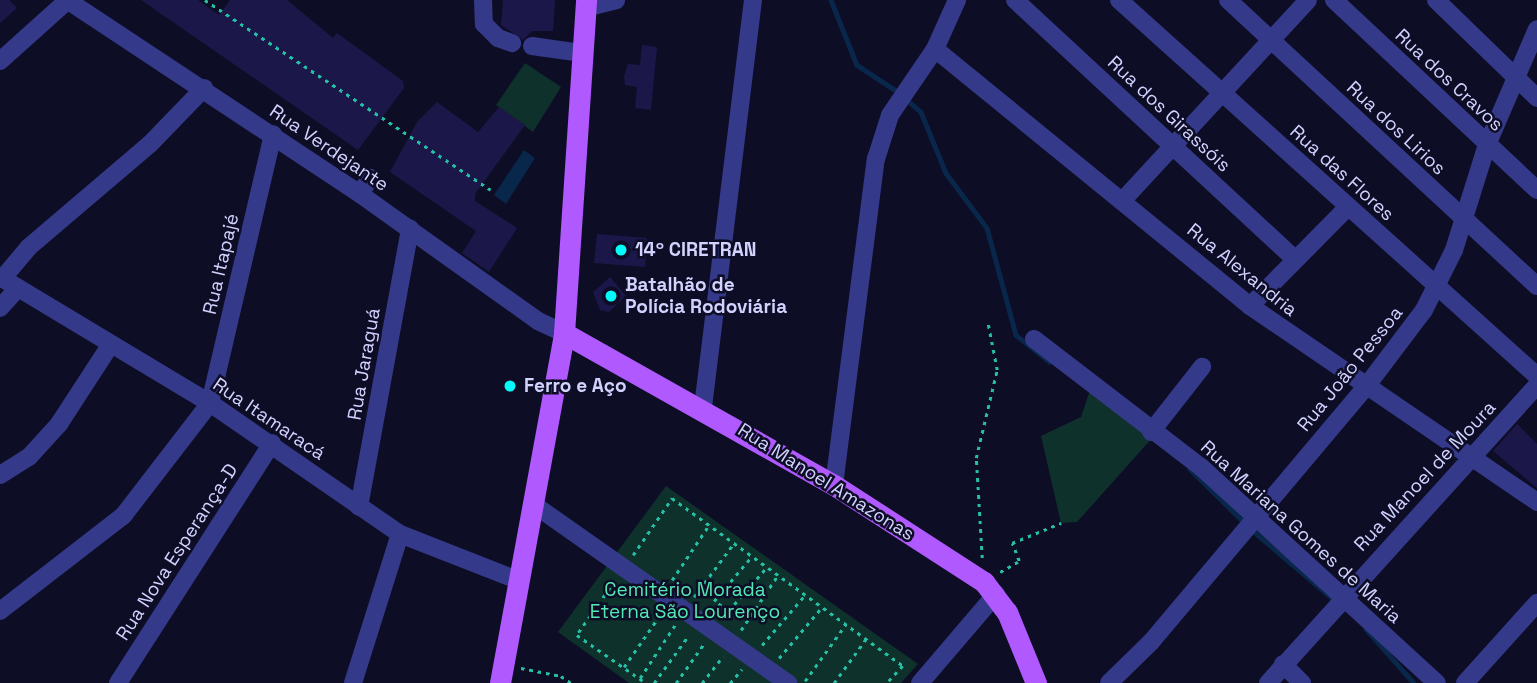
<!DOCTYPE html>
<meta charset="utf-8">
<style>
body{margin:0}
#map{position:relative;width:1537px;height:683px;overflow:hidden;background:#0e0d26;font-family:"Space Grotesk",sans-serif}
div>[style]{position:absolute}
.green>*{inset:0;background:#0f312c}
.water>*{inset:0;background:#08274b}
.stream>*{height:4.5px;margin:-2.25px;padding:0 2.25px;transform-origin:2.25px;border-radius:2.25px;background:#08274b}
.building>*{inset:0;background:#1c1749}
.path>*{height:2.5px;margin-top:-1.25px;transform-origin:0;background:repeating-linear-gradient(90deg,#25c1a6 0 3.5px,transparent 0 8.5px)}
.minor>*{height:18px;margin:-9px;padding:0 9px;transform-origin:9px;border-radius:9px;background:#343a89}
.major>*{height:21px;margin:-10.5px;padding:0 10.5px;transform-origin:10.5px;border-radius:10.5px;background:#af59ff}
.dots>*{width:19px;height:19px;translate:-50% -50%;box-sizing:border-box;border:4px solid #0e0d26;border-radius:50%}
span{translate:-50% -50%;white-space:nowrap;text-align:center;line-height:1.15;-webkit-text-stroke:5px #0e0d26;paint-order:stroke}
.street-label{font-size:19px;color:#d2d2ff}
.poi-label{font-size:19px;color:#d2d2ff;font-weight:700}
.left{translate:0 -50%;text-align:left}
.park-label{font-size:19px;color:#54e9b4}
</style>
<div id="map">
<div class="green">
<div style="clip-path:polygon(525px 63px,561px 87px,533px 132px,496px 105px)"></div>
<div style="clip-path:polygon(1090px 390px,1153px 437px,1077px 522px,1061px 523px,1041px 436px,1081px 417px)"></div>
<div style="clip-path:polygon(666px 486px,918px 664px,901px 683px,629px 683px,558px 632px)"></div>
</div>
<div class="water">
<div style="clip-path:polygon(524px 150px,535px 158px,506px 204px,494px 195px)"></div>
</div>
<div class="stream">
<div style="left:831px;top:0;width:70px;rotate:68.2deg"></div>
<div style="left:857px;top:65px;width:49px;rotate:33.4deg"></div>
<div style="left:905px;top:98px;width:21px;rotate:41deg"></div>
<div style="left:921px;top:112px;width:66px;rotate:67.7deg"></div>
<div style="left:946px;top:173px;width:69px;rotate:53.3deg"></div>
<div style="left:987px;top:228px;width:111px;rotate:74.8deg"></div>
<div style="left:1016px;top:335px;width:43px;rotate:38.5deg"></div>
<div style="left:1190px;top:469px;width:78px;rotate:44.5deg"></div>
<div style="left:1252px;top:530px;width:104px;rotate:40.3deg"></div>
<div style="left:1366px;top:629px;width:72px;rotate:48.4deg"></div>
</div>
<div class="building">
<div style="clip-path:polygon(0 0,9px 0,17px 8px,0 23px)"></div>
<div style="clip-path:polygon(141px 0,198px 0,219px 15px,230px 0,287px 0,333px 38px,337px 33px,403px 81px,404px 88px,358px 150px)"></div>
<div style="clip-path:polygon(503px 0,555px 0,553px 31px,532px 31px,523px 40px,501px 25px)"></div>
<div style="clip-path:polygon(642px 45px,657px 47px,651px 110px,635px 108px,637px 87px,625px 85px,624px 76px,628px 64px,640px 65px)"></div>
<div style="clip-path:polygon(437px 102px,478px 132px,499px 107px,525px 125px,475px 194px,475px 201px,517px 228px,489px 272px,462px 253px,476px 231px,390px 172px,417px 122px)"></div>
<div style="clip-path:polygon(597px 234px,647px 238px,645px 267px,594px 263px)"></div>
<div style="clip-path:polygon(610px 277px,626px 296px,609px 312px,600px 310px,593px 292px)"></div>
<div style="clip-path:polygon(1517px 424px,1537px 444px,1537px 488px,1493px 451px)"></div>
</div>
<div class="path">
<div style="left:205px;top:0;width:343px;rotate:33.6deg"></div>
<div style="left:633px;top:555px;width:69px;rotate:-55.6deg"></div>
<div style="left:672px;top:498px;width:286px;rotate:36deg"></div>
<div style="left:903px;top:666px;width:23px;rotate:133deg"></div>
<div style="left:982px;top:558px;width:100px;rotate:-93.4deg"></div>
<div style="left:976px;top:458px;width:90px;rotate:-76.6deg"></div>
<div style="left:997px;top:370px;width:47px;rotate:-101.1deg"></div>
<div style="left:1000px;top:572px;width:22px;rotate:-30deg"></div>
<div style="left:1019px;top:561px;width:19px;rotate:-111deg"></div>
<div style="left:1012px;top:543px;width:53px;rotate:-22.2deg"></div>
<div style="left:672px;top:580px;width:66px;rotate:-56.1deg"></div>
<div style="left:615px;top:581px;width:66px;rotate:125.1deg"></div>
<div style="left:577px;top:635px;width:84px;rotate:34.8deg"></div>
<div style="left:694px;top:597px;width:67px;rotate:-53.5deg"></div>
<div style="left:728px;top:611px;width:17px;rotate:-144deg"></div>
<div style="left:714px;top:601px;width:59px;rotate:-49.8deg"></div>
<div style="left:723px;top:617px;width:67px;rotate:-48.7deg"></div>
<div style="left:741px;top:630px;width:66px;rotate:-56.1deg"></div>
<div style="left:762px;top:645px;width:66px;rotate:-49.3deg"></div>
<div style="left:779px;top:658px;width:67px;rotate:-49.9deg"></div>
<div style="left:624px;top:667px;width:63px;rotate:-55.3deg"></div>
<div style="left:521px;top:668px;width:41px;rotate:11.3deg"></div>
<div style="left:561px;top:676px;width:12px;rotate:35deg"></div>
<div style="left:640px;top:678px;width:64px;rotate:-56.6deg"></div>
<div style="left:805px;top:681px;width:70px;rotate:-54.3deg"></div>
<div style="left:654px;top:683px;width:59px;rotate:-53.9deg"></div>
<div style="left:676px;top:683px;width:47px;rotate:-54.6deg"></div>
<div style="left:702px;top:683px;width:34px;rotate:-52deg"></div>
<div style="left:730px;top:683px;width:18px;rotate:-49deg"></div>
<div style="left:834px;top:683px;width:54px;rotate:-54deg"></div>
</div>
<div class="minor">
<div style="left:67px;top:0;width:351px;rotate:33.5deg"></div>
<div style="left:360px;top:194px;width:219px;rotate:35.5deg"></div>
<div style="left:538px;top:321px;width:29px;rotate:25deg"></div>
<div style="left:483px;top:0;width:24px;rotate:88deg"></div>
<div style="left:484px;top:24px;width:20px;rotate:45deg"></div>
<div style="left:498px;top:38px;width:15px;rotate:20deg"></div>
<div style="left:1015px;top:0;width:381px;rotate:42.8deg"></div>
<div style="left:1119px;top:0;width:562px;rotate:41.97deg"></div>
<div style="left:1228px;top:0;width:421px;rotate:42.8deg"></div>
<div style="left:1334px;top:0;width:278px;rotate:43.1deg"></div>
<div style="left:1436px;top:0;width:141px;rotate:44.1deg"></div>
<div style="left:585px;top:8px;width:32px;rotate:-14deg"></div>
<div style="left:532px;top:46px;width:49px;rotate:8.1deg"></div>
<div style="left:935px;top:49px;width:407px;rotate:39.2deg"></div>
<div style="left:1250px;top:306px;width:348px;rotate:34.3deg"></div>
<div style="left:0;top:61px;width:91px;rotate:-41.9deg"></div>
<div style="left:360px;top:194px;width:19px;rotate:-58deg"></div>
<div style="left:1123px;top:200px;width:272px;rotate:-47.2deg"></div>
<div style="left:0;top:277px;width:245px;rotate:31deg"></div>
<div style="left:210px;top:403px;width:231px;rotate:34.6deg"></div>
<div style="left:400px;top:534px;width:129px;rotate:21.4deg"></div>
<div style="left:2px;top:279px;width:42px;rotate:-49.8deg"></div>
<div style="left:29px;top:247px;width:159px;rotate:-40.4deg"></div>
<div style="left:150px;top:144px;width:78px;rotate:-46deg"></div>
<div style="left:1250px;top:306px;width:139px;rotate:-45.3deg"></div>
<div style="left:0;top:308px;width:27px;rotate:-48deg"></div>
<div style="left:1034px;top:339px;width:210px;rotate:37.5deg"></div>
<div style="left:1201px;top:467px;width:320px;rotate:42.5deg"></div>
<div style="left:703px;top:407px;width:410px;rotate:-83deg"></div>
<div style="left:1151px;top:432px;width:83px;rotate:-51.9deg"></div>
<div style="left:0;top:475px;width:34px;rotate:-32deg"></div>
<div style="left:29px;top:457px;width:45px;rotate:-47.7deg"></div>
<div style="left:59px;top:424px;width:95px;rotate:-57deg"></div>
<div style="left:834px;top:485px;width:329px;rotate:-82.7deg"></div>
<div style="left:876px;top:159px;width:46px;rotate:-72.3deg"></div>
<div style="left:890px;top:115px;width:80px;rotate:-55.7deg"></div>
<div style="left:935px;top:49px;width:54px;rotate:-65.8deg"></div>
<div style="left:533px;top:504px;width:312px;rotate:35.1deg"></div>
<div style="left:359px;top:507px;width:283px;rotate:-79.6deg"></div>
<div style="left:0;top:611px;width:155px;rotate:-37.7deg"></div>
<div style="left:123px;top:516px;width:143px;rotate:-52.4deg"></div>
<div style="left:210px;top:403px;width:276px;rotate:-76.8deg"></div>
<div style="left:1283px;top:664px;width:27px;rotate:45deg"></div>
<div style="left:118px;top:683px;width:285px;rotate:-57.3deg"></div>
<div style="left:353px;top:683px;width:156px;rotate:-72.5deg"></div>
<div style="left:920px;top:683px;width:117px;rotate:-49.5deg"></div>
<div style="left:1109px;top:683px;width:59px;rotate:-44.3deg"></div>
<div style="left:1151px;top:642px;width:332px;rotate:-49.9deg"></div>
<div style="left:1365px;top:388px;width:98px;rotate:-52.9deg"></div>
<div style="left:1424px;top:310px;width:67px;rotate:-63.4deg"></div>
<div style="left:1454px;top:250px;width:110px;rotate:-72.6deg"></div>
<div style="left:1487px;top:145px;width:126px;rotate:-66.7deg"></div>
<div style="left:1268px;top:683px;width:401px;rotate:-47.9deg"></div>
<div style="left:1465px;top:683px;width:108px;rotate:-48deg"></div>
</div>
<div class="major">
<div style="left:564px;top:333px;width:310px;rotate:29.4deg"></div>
<div style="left:834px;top:485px;width:179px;rotate:32.9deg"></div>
<div style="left:984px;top:582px;width:38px;rotate:53deg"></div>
<div style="left:1007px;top:612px;width:77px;rotate:67.8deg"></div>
<div style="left:500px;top:683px;width:356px;rotate:-79.6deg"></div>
<div style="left:564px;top:333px;width:334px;rotate:-86.2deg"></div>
</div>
<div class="dots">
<div style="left:621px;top:250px;background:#00fdfb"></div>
<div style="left:611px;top:296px;background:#00fdfb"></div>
<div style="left:510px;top:386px;background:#00fdfb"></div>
</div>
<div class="street-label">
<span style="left:1449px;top:80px;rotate:43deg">Rua dos Cravos</span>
<span style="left:1169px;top:114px;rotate:43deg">Rua dos Girassóis</span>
<span style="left:1396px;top:128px;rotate:43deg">Rua dos Lirios</span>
<span style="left:329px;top:148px;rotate:34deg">Rua Verdejante</span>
<span style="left:1342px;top:173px;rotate:42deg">Rua das Flores</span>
<span style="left:221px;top:264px;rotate:-77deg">Rua Itapajé</span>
<span style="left:1242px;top:270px;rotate:39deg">Rua Alexandria</span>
<span style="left:364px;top:364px;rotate:-80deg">Rua Jaraguá</span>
<span style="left:1350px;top:369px;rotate:-51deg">Rua João Pessoa</span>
<span style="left:269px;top:419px;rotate:34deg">Rua Itamaracá</span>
<span style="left:1425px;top:476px;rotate:-47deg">Rua Manoel de Moura</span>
<span style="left:826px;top:482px;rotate:32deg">Rua Manoel Amazonas</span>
<span style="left:1301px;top:532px;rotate:42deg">Rua Mariana Gomes de Maria</span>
<span style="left:177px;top:552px;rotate:-57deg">Rua Nova Esperança-D</span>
</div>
<div class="poi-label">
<span class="left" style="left:635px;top:250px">14º CIRETRAN</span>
<span class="left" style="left:625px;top:296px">Batalhão de<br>Polícia Rodoviária</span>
<span class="left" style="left:524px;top:386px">Ferro e Aço</span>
</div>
<div class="park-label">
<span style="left:685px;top:601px">Cemitério Morada<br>Eterna São Lourenço</span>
</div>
</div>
